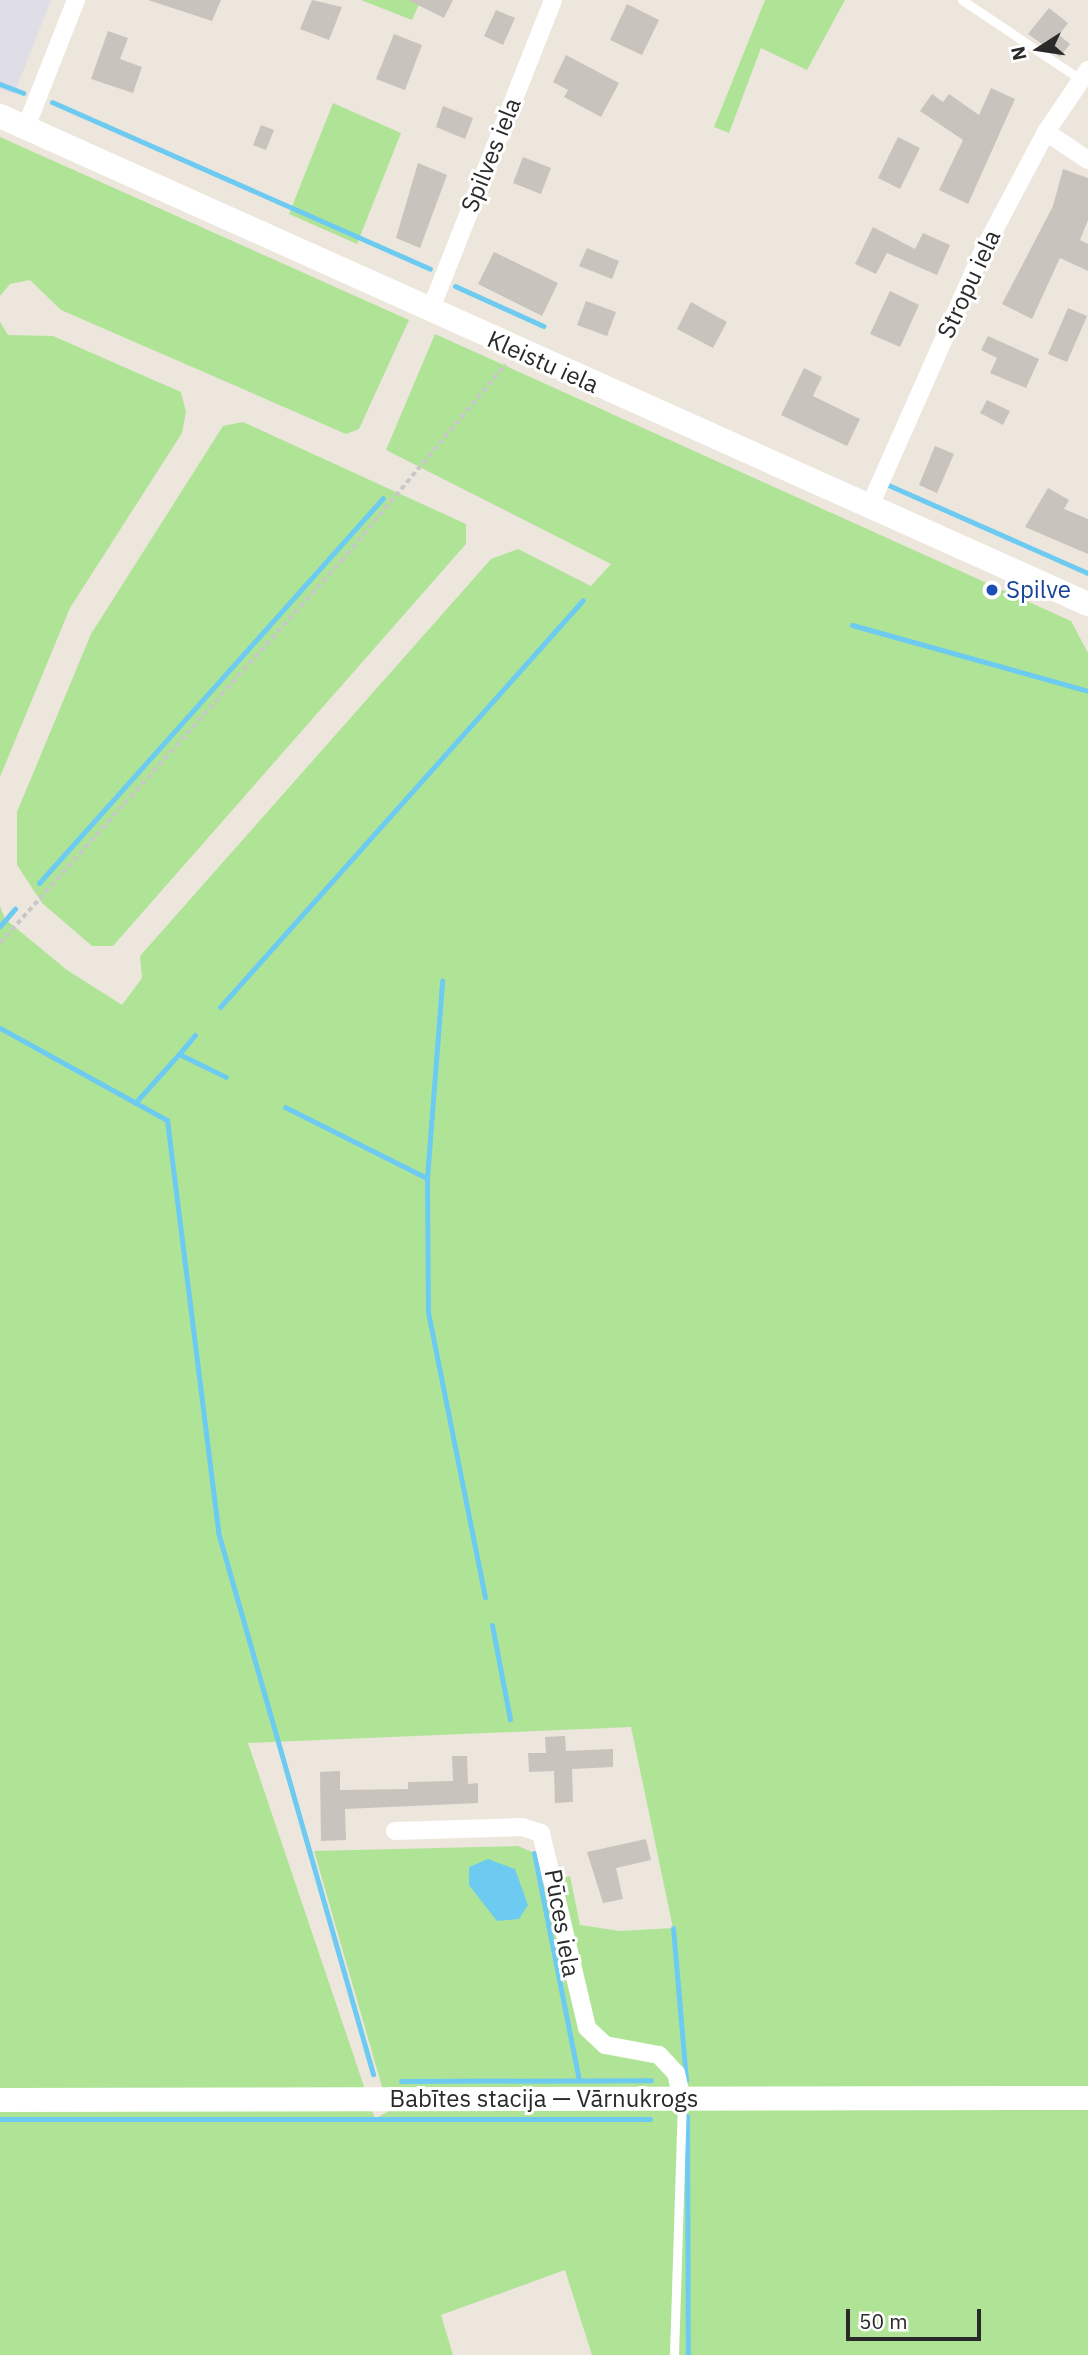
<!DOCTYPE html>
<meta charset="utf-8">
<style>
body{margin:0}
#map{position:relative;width:1088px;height:2355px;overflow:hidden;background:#ede6dc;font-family:"IBM Plex Sans",sans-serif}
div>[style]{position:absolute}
.industrial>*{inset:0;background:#dfdde5}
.green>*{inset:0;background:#afe497}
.water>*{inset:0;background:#6dcaf1}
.stream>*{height:5px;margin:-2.5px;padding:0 2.5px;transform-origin:2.5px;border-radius:2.5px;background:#6dcaf1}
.building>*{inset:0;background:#c8c3bc}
.path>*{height:3.5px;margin-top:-1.75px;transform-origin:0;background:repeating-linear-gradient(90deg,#c8c8c8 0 5px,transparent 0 8.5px)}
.lane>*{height:9px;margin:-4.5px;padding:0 4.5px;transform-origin:4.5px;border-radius:4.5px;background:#fff}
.street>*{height:18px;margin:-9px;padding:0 9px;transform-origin:9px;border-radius:9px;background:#fff}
.secondary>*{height:24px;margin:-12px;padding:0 12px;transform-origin:12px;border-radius:12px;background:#fff}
.dots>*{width:19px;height:19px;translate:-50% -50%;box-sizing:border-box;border:4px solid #fff;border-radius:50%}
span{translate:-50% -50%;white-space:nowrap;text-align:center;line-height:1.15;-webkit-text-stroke:6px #fff;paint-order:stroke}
.street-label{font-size:24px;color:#2a2a2a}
.transit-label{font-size:24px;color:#164399}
.left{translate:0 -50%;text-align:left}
.north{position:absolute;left:1004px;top:14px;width:70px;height:70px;-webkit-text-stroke:5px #fff;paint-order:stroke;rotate:258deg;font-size:19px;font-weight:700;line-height:28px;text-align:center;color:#2a2a2a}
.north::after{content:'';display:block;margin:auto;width:24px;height:32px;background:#2a2a2a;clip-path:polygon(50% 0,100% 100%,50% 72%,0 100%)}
.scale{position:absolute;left:846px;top:2309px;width:135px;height:32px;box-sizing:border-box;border:4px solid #2a2a2a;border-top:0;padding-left:9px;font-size:21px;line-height:24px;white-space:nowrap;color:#2a2a2a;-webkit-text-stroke:5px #fff;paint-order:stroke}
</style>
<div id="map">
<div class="industrial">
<div style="clip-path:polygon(0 0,51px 0,14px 94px,0 89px)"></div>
</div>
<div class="green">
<div style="clip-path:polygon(361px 0,421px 0,412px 20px)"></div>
<div style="clip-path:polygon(765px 0,845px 0,807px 70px,761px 48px,729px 133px,714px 127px)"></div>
<div style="clip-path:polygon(333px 103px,401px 133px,357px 244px,289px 214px)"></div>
<div style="clip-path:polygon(0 137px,409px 320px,359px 429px,346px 434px,61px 310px,30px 280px,10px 284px,0 296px)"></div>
<div style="clip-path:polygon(0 322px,8px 335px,53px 336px,181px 392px,186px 412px,182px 433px,70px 608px,0 777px)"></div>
<div style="clip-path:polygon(evenodd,435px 334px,1071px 621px,1088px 653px,1088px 2355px,592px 2355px,565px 2270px,441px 2315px,453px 2355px,0 2355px,0 906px,5px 919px,67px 970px,122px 1005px,142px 978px,140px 956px,491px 559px,518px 549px,591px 586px,611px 564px,386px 450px,435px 334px,631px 1727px,673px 1928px,620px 1931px,580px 1925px,570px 1876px,538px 1884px,532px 1852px,518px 1846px,314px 1851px,389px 2111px,375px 2119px,248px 1743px,631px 1727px)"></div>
<div style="clip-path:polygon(243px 422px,466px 524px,466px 544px,113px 946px,92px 946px,42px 903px,17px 865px,17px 812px,91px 634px,223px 426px)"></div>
</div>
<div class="water">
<div style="clip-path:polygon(488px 1859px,515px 1869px,528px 1905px,519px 1919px,497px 1921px,469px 1885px,469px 1867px)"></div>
</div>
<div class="stream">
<div style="left:0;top:84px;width:25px;rotate:21deg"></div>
<div style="left:52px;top:102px;width:413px;rotate:23.8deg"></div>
<div style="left:455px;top:286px;width:97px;rotate:24.4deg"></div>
<div style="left:886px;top:484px;width:221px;rotate:23.8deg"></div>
<div style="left:852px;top:625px;width:245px;rotate:15.6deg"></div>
<div style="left:39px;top:883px;width:516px;rotate:-48.22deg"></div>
<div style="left:0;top:926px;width:23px;rotate:-49deg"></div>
<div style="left:220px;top:1007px;width:545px;rotate:-48.27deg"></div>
<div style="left:0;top:1028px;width:191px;rotate:28.9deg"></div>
<div style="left:167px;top:1120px;width:415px;rotate:82.9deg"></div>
<div style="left:218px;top:1532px;width:564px;rotate:74.04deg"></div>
<div style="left:179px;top:1054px;width:25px;rotate:-50deg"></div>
<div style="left:135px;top:1103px;width:66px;rotate:-48.1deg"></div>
<div style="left:179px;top:1054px;width:52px;rotate:26.1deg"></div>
<div style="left:285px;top:1107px;width:159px;rotate:26.6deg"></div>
<div style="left:427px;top:1178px;width:134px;rotate:89.6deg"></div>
<div style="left:428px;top:1312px;width:291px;rotate:78.7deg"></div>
<div style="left:427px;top:1178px;width:198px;rotate:-85.6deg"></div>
<div style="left:492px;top:1625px;width:96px;rotate:79.2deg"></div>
<div style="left:534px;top:1853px;width:231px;rotate:78.8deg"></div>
<div style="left:673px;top:1928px;width:153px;rotate:85.1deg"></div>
<div style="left:401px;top:2081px;width:250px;rotate:-0.2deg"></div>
<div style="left:687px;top:2116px;width:239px;rotate:89.8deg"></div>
<div style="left:0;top:2119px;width:650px"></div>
</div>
<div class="building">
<div style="clip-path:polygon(148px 0,221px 0,212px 21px)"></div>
<div style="clip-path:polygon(312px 0,342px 7px,329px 40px,300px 29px)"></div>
<div style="clip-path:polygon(408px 0,453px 0,444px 18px)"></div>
<div style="clip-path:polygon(627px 4px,659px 20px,642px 55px,610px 40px)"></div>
<div style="clip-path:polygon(1049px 8px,1068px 23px,1059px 35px,1070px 44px,1060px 57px,1028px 34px)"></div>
<div style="clip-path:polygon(496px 10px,515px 18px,503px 45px,484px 36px)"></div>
<div style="clip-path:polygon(108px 31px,128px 38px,120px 59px,142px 67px,133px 93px,91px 79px)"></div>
<div style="clip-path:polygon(394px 34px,422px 45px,405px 90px,376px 79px)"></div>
<div style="clip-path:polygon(566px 55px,619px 83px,601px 117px,564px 97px,568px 90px,553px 82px)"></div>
<div style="clip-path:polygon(991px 88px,1015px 99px,968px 204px,939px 190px,963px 140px,920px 111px,932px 94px,943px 102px,949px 94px,979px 115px)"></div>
<div style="clip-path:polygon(443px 106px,473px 118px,465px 139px,436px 127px)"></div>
<div style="clip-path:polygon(261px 125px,274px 130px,266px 150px,253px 145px)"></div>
<div style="clip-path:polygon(898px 137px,920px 148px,900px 189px,878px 178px)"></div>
<div style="clip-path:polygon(523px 157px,551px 168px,541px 194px,513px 183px)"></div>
<div style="clip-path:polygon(418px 163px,447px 175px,420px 248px,396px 238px)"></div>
<div style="clip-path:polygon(1063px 169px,1088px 178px,1088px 220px,1080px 240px,1088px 244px,1088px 271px,1060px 258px,1032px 319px,1002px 304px,1053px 206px)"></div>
<div style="clip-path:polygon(873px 227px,915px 249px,923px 233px,950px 245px,937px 275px,887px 253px,876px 274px,855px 264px)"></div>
<div style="clip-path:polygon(587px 248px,619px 261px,612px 279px,579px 266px)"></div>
<div style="clip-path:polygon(494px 252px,558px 283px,542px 316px,478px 284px)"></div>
<div style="clip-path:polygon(890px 291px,919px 305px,900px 347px,870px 334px)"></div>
<div style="clip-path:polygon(586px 301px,616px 312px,607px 336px,577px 325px)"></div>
<div style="clip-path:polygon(691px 302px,727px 322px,713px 348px,677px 329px)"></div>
<div style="clip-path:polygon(1068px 308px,1087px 316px,1067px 362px,1048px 354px)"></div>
<div style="clip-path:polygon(988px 336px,1039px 359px,1026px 388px,990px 373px,997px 358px,981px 350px)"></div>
<div style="clip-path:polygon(804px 368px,822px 377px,813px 396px,860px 419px,847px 446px,781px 415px)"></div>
<div style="clip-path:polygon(987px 400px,1010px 411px,1003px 425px,980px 413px)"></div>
<div style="clip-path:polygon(935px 446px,954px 454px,937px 493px,919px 485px)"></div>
<div style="clip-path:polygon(1048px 488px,1069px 500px,1064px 509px,1088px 519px,1088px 554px,1025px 527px)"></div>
<div style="clip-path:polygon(565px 1736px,566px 1751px,613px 1749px,613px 1767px,572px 1769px,573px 1802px,555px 1803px,554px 1771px,529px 1772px,528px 1753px,546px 1753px,545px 1737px)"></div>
<div style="clip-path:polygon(452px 1756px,467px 1756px,468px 1784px,478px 1783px,478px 1803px,345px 1809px,346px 1840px,321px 1841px,320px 1772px,340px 1771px,340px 1790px,408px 1789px,408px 1782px,453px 1781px)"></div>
<div style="clip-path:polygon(646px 1839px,651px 1860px,616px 1868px,623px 1899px,603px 1903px,587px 1852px)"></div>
</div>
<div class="path">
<div style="left:0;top:943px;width:512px;rotate:-48.25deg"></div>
<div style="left:341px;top:561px;width:256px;rotate:-50.1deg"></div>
</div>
<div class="lane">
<div style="left:962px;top:0;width:142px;rotate:33.8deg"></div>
<div style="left:674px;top:2355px;width:254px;rotate:-88.2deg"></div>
</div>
<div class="street">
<div style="left:26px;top:127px;width:136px;rotate:-68.5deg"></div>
<div style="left:1046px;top:132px;width:50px;rotate:33.7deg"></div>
<div style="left:430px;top:311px;width:334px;rotate:-68.4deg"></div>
<div style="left:869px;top:508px;width:281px;rotate:-66.1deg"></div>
<div style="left:983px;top:251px;width:135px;rotate:-62.1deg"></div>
<div style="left:1046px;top:132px;width:75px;rotate:-55.9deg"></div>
<div style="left:395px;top:1831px;width:127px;rotate:-1.8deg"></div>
<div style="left:522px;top:1827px;width:20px;rotate:18deg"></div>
<div style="left:541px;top:1833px;width:200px;rotate:76.7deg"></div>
<div style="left:587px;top:2028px;width:25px;rotate:43deg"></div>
<div style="left:605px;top:2045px;width:55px;rotate:10.5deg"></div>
<div style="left:659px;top:2055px;width:25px;rotate:47deg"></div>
<div style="left:676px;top:2073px;width:27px;rotate:77deg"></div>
</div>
<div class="secondary">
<div style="left:0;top:116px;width:1192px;rotate:24.16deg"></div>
<div style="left:0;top:2100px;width:1088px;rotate:-0.11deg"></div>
</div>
<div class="dots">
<div style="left:992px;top:590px;background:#1a4fb4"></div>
</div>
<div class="street-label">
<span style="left:491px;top:155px;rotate:-68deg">Spilves iela</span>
<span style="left:969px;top:284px;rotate:-65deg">Stropu iela</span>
<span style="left:543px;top:362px;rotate:24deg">Kleistu iela</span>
<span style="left:562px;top:1923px;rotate:80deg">Pūces iela</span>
<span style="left:544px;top:2099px">Babītes stacija — Vārnukrogs</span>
</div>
<div class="transit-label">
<span class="left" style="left:1006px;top:590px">Spilve</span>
</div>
<div class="north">N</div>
<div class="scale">50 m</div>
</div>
